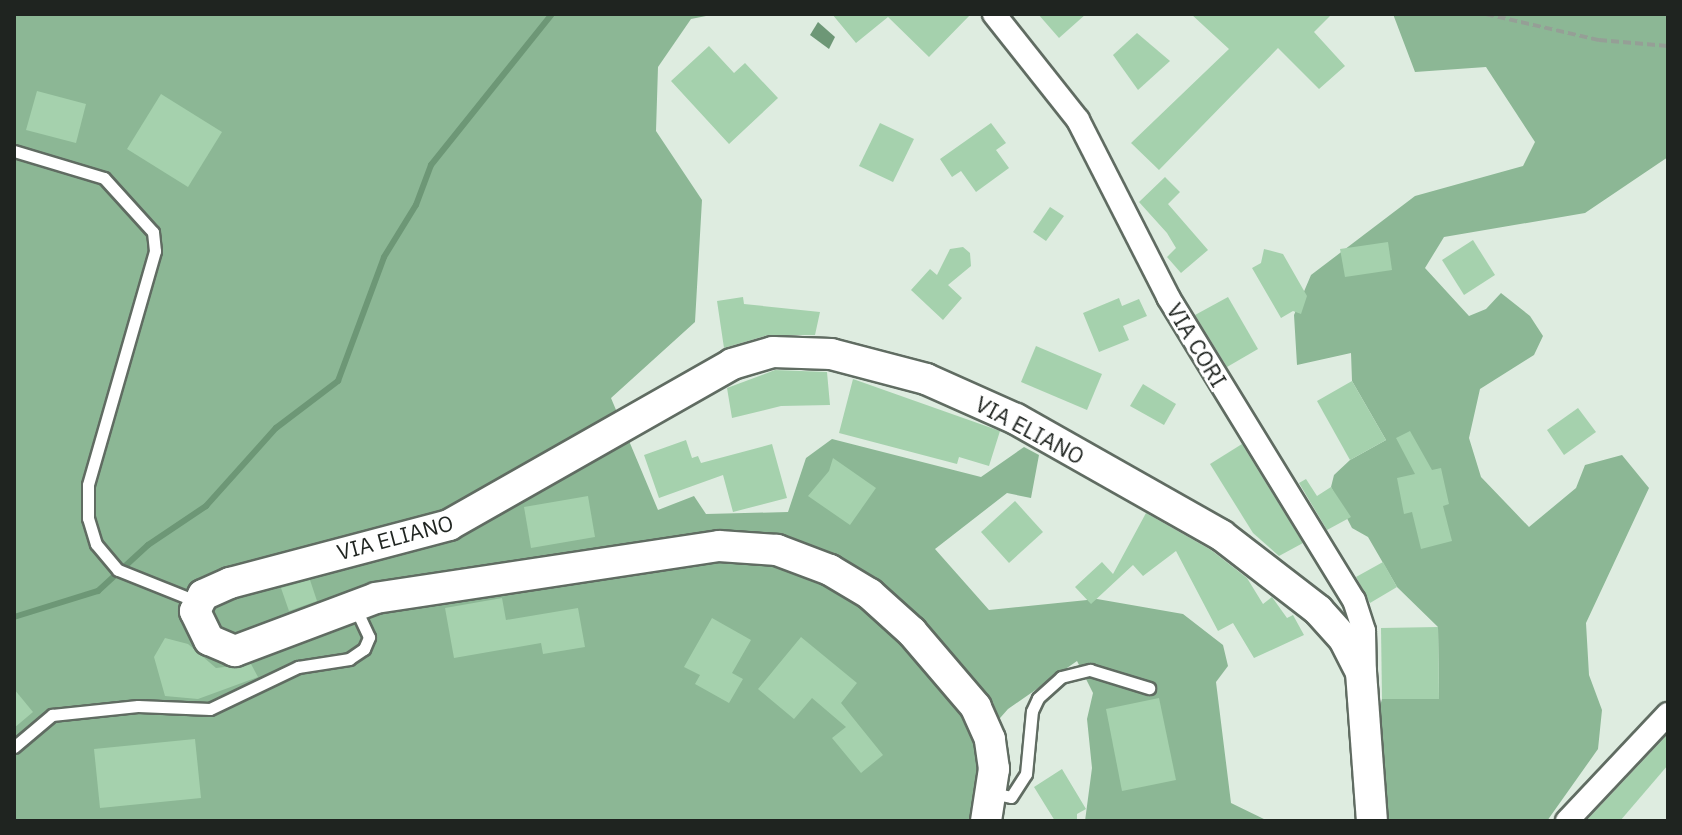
<!DOCTYPE html>
<style>
body{margin:0}
#map{position:relative;width:1682px;height:835px;overflow:hidden;background:#deece0;font-family:"IBM Plex Sans",sans-serif}
div>[style]{position:absolute}
.forest>*{inset:0;background:#8cb795}
.water>*{inset:0;background:#6d9776}
.stream>*{height:6px;margin:-3px;padding:0 3px;transform-origin:3px;border-radius:3px;background:#6d9776}
.building>*{inset:0;background:#a5d1ad}
.path>*{height:4px;margin-top:-2px;transform-origin:0;background:repeating-linear-gradient(90deg,#959f96 0 8px,transparent 0 12px)}
.roads{filter:drop-shadow(2px 0 #606c62) drop-shadow(-2px 0 #606c62) drop-shadow(0 2px #606c62) drop-shadow(0 -2px #606c62)}
.lane>*{height:11px;margin:-5.5px;padding:0 5.5px;transform-origin:5.5px;border-radius:5.5px;background:#fff}
.street>*{height:22px;margin:-11px;padding:0 11px;transform-origin:11px;border-radius:11px;background:#fff}
.secondary>*{height:30px;margin:-15px;padding:0 15px;transform-origin:15px;border-radius:15px;background:#fff}
span{translate:-50% -50%;white-space:nowrap;text-align:center;line-height:1.15;-webkit-text-stroke:6px #fff;paint-order:stroke}
.street-label{font-size:22px;color:#1f2420}
.frame{position:absolute;inset:0;border:16px solid #1f2420;pointer-events:none}
</style>
<div id="map">
<div class="forest">
<div style="clip-path:polygon(14px 14px,716px 14px,691px 19px,658px 67px,656px 131px,702px 200px,695px 322px,611px 398px,658px 510px,694px 496px,706px 514px,788px 512px,806px 458px,832px 439px,981px 477px,1024px 447px,1039px 455px,1031px 498px,1007px 493px,935px 549px,989px 610px,1097px 599px,1183px 614px,1223px 645px,1228px 666px,1216px 682px,1231px 803px,1268px 821px,1085px 821px,1092px 768px,1087px 719px,1093px 693px,1077px 661px,1008px 709px,978px 743px,974px 821px,14px 821px)"></div>
<div style="clip-path:polygon(1393px 14px,1668px 14px,1668px 157px,1585px 213px,1444px 237px,1425px 268px,1469px 316px,1486px 309px,1501px 293px,1530px 316px,1543px 336px,1534px 355px,1480px 389px,1469px 438px,1481px 477px,1529px 527px,1576px 488px,1585px 465px,1622px 455px,1649px 488px,1586px 623px,1589px 675px,1602px 710px,1598px 749px,1547px 821px,1387px 821px,1377px 717px,1382px 699px,1439px 698px,1438px 627px,1397px 587px,1368px 537px,1352px 528px,1331px 487px,1334px 475px,1350px 460px,1386px 440px,1352px 381px,1351px 353px,1297px 365px,1294px 315px,1311px 275px,1415px 196px,1523px 166px,1535px 142px,1486px 67px,1415px 72px)"></div>
</div>
<div class="water">
<div style="clip-path:polygon(818px 22px,835px 37px,829px 49px,810px 35px)"></div>
</div>
<div class="stream">
<div style="left:14px;top:617px;width:88px;rotate:-17.2deg"></div>
<div style="left:98px;top:591px;width:68px;rotate:-42.6deg"></div>
<div style="left:148px;top:545px;width:70px;rotate:-33.9deg"></div>
<div style="left:206px;top:506px;width:105px;rotate:-48.1deg"></div>
<div style="left:276px;top:428px;width:78px;rotate:-37.2deg"></div>
<div style="left:338px;top:381px;width:132px;rotate:-69.6deg"></div>
<div style="left:384px;top:257px;width:61px;rotate:-58.4deg"></div>
<div style="left:416px;top:205px;width:43px;rotate:-69.4deg"></div>
<div style="left:431px;top:165px;width:193px;rotate:-51.3deg"></div>
</div>
<div class="building">
<div style="clip-path:polygon(832px 14px,971px 14px,929px 57px,888px 17px,856px 43px)"></div>
<div style="clip-path:polygon(1038px 14px,1086px 14px,1059px 38px)"></div>
<div style="clip-path:polygon(1191px 14px,1332px 14px,1314px 32px,1345px 66px,1319px 89px,1278px 48px,1159px 170px,1131px 143px,1229px 49px)"></div>
<div style="clip-path:polygon(1137px 33px,1170px 61px,1138px 90px,1113px 55px)"></div>
<div style="clip-path:polygon(709px 46px,734px 73px,745px 63px,778px 98px,729px 144px,671px 81px)"></div>
<div style="clip-path:polygon(37px 91px,86px 104px,76px 143px,26px 130px)"></div>
<div style="clip-path:polygon(161px 94px,222px 132px,188px 187px,127px 149px)"></div>
<div style="clip-path:polygon(880px 123px,914px 139px,893px 182px,859px 166px)"></div>
<div style="clip-path:polygon(991px 123px,1006px 143px,996px 150px,1009px 168px,976px 192px,961px 171px,952px 177px,940px 159px)"></div>
<div style="clip-path:polygon(1165px 177px,1180px 192px,1168px 204px,1208px 250px,1181px 273px,1167px 257px,1176px 248px,1167px 233px,1139px 202px)"></div>
<div style="clip-path:polygon(1050px 207px,1064px 216px,1046px 241px,1033px 232px)"></div>
<div style="clip-path:polygon(1473px 240px,1495px 275px,1464px 295px,1442px 260px)"></div>
<div style="clip-path:polygon(1388px 242px,1392px 270px,1345px 277px,1340px 249px)"></div>
<div style="clip-path:polygon(963px 247px,970px 253px,971px 266px,948px 285px,962px 298px,943px 320px,911px 290px,930px 269px,937px 275px,950px 249px)"></div>
<div style="clip-path:polygon(1264px 249px,1283px 254px,1307px 296px,1301px 314px,1293px 311px,1281px 318px,1252px 268px,1261px 263px)"></div>
<div style="clip-path:polygon(743px 297px,744px 304px,820px 312px,815px 335px,768px 335px,724px 348px,717px 301px)"></div>
<div style="clip-path:polygon(1228px 297px,1258px 349px,1227px 367px,1195px 315px)"></div>
<div style="clip-path:polygon(1119px 298px,1122px 306px,1139px 299px,1147px 316px,1123px 326px,1129px 340px,1099px 352px,1083px 313px)"></div>
<div style="clip-path:polygon(1036px 346px,1102px 374px,1087px 410px,1021px 382px)"></div>
<div style="clip-path:polygon(775px 370px,827px 372px,830px 405px,781px 406px,732px 418px,727px 388px)"></div>
<div style="clip-path:polygon(853px 379px,1000px 431px,989px 466px,959px 457px,957px 464px,839px 433px)"></div>
<div style="clip-path:polygon(1352px 381px,1386px 440px,1350px 460px,1317px 401px)"></div>
<div style="clip-path:polygon(1143px 384px,1176px 404px,1164px 425px,1130px 406px)"></div>
<div style="clip-path:polygon(1578px 408px,1596px 432px,1564px 455px,1547px 430px)"></div>
<div style="clip-path:polygon(1410px 431px,1432px 470px,1441px 468px,1449px 504px,1443px 506px,1452px 541px,1421px 549px,1412px 512px,1404px 514px,1397px 478px,1415px 474px,1396px 438px)"></div>
<div style="clip-path:polygon(686px 440px,692px 458px,698px 456px,701px 463px,772px 444px,787px 498px,733px 512px,723px 475px,659px 498px,644px 455px)"></div>
<div style="clip-path:polygon(1242px 444px,1303px 543px,1279px 556px,1253px 533px,1210px 464px)"></div>
<div style="clip-path:polygon(833px 458px,876px 488px,850px 525px,808px 496px,829px 471px)"></div>
<div style="clip-path:polygon(1306px 479px,1317px 496px,1331px 487px,1351px 517px,1327px 530px,1299px 483px)"></div>
<div style="clip-path:polygon(588px 496px,595px 537px,531px 548px,524px 507px)"></div>
<div style="clip-path:polygon(1015px 501px,1043px 532px,1009px 563px,981px 532px)"></div>
<div style="clip-path:polygon(1146px 513px,1211px 550px,1247px 578px,1263px 604px,1272px 597px,1287px 618px,1293px 615px,1304px 635px,1254px 658px,1233px 623px,1218px 631px,1176px 551px,1143px 576px,1133px 565px,1091px 604px,1075px 587px,1102px 562px,1113px 574px)"></div>
<div style="clip-path:polygon(1383px 562px,1397px 587px,1370px 603px,1356px 577px)"></div>
<div style="clip-path:polygon(310px 580px,317px 601px,289px 611px,281px 588px)"></div>
<div style="clip-path:polygon(502px 598px,506px 620px,578px 608px,585px 647px,543px 654px,541px 643px,454px 658px,445px 608px)"></div>
<div style="clip-path:polygon(712px 618px,751px 640px,732px 673px,743px 679px,729px 703px,695px 684px,700px 675px,684px 667px)"></div>
<div style="clip-path:polygon(1438px 627px,1439px 699px,1382px 699px,1381px 628px)"></div>
<div style="clip-path:polygon(801px 637px,857px 683px,841px 703px,883px 755px,861px 773px,832px 738px,846px 727px,812px 698px,794px 719px,758px 689px)"></div>
<div style="clip-path:polygon(165px 638px,188px 644px,216px 668px,251px 664px,258px 677px,198px 699px,165px 696px,154px 657px)"></div>
<div style="clip-path:polygon(14px 689px,33px 712px,14px 728px)"></div>
<div style="clip-path:polygon(1159px 698px,1176px 780px,1122px 791px,1106px 709px)"></div>
<div style="clip-path:polygon(1668px 734px,1668px 765px,1620px 821px,1586px 821px)"></div>
<div style="clip-path:polygon(195px 739px,201px 798px,100px 808px,94px 749px)"></div>
<div style="clip-path:polygon(1062px 769px,1086px 809px,1077px 814px,1077px 821px,1055px 821px,1034px 787px)"></div>
</div>
<div class="path">
<div style="left:1486px;top:14px;width:116px;rotate:13deg"></div>
<div style="left:1599px;top:40px;width:69px;rotate:5deg"></div>
</div>
<div class="roads">
<div class="lane">
<div style="left:14px;top:151px;width:94px;rotate:16.7deg"></div>
<div style="left:104px;top:178px;width:73px;rotate:47.8deg"></div>
<div style="left:153px;top:232px;width:19px;rotate:84deg"></div>
<div style="left:155px;top:251px;width:243px;rotate:106deg"></div>
<div style="left:88px;top:485px;width:33px;rotate:90deg"></div>
<div style="left:88px;top:518px;width:27px;rotate:73deg"></div>
<div style="left:96px;top:544px;width:34px;rotate:50deg"></div>
<div style="left:118px;top:570px;width:86px;rotate:21.8deg"></div>
<div style="left:14px;top:747px;width:50px;rotate:-40.1deg"></div>
<div style="left:52px;top:715px;width:86px;rotate:-6deg"></div>
<div style="left:138px;top:706px;width:72px;rotate:2.4deg"></div>
<div style="left:210px;top:709px;width:98px;rotate:-25.5deg"></div>
<div style="left:298px;top:667px;width:52px;rotate:-8.9deg"></div>
<div style="left:349px;top:659px;width:18px;rotate:-34deg"></div>
<div style="left:364px;top:649px;width:13px;rotate:-67deg"></div>
<div style="left:369px;top:637px;width:33px;rotate:-115deg"></div>
<div style="left:992px;top:793px;width:19px;rotate:12deg"></div>
<div style="left:1011px;top:797px;width:27px;rotate:-57deg"></div>
<div style="left:1026px;top:774px;width:63px;rotate:-84.6deg"></div>
<div style="left:1032px;top:711px;width:14px;rotate:-65deg"></div>
<div style="left:1038px;top:698px;width:31px;rotate:-42deg"></div>
<div style="left:1061px;top:677px;width:30px;rotate:-14deg"></div>
<div style="left:1090px;top:670px;width:62px;rotate:17deg"></div>
</div>
<div class="street">
<div style="left:994px;top:14px;width:135px;rotate:51.6deg"></div>
<div style="left:1078px;top:120px;width:199px;rotate:63deg"></div>
<div style="left:1168px;top:297px;width:356px;rotate:58.5deg"></div>
<div style="left:1354px;top:600px;width:33px;rotate:72deg"></div>
<div style="left:1364px;top:631px;width:46px;rotate:88.8deg"></div>
<div style="left:1567px;top:821px;width:147px;rotate:-46.7deg"></div>
</div>
<div class="secondary">
<div style="left:986px;top:821px;width:53px;rotate:-81.3deg"></div>
<div style="left:994px;top:769px;width:30px;rotate:-98deg"></div>
<div style="left:990px;top:739px;width:35px;rotate:-114deg"></div>
<div style="left:976px;top:707px;width:99px;rotate:-130.5deg"></div>
<div style="left:912px;top:632px;width:57px;rotate:-137.9deg"></div>
<div style="left:870px;top:594px;width:47px;rotate:-149deg"></div>
<div style="left:830px;top:570px;width:57px;rotate:-159.3deg"></div>
<div style="left:777px;top:550px;width:58px;rotate:-176.1deg"></div>
<div style="left:719px;top:546px;width:347px;rotate:171.4deg"></div>
<div style="left:376px;top:598px;width:151px;rotate:159.4deg"></div>
<div style="left:235px;top:651px;width:28px;rotate:-157deg"></div>
<div style="left:209px;top:640px;width:32px;rotate:-116deg"></div>
<div style="left:195px;top:611px;width:18px;rotate:-63deg"></div>
<div style="left:203px;top:595px;width:30px;rotate:-24deg"></div>
<div style="left:230px;top:583px;width:227px;rotate:-14.8deg"></div>
<div style="left:449px;top:525px;width:326px;rotate:-29.6deg"></div>
<div style="left:732px;top:364px;width:43px;rotate:-16.3deg"></div>
<div style="left:773px;top:352px;width:58px;rotate:2deg"></div>
<div style="left:831px;top:354px;width:98px;rotate:14.7deg"></div>
<div style="left:926px;top:379px;width:98px;rotate:24deg"></div>
<div style="left:1016px;top:419px;width:236px;rotate:29.5deg"></div>
<div style="left:1221px;top:535px;width:123px;rotate:37.7deg"></div>
<div style="left:1318px;top:610px;width:39px;rotate:48deg"></div>
<div style="left:1344px;top:639px;width:37px;rotate:63deg"></div>
<div style="left:1361px;top:672px;width:149px;rotate:85.8deg"></div>
</div>
</div>
<div class="street-label">
<span style="left:1197px;top:345px;rotate:59deg">VIA CORI</span>
<span style="left:1030px;top:430px;rotate:28deg">VIA ELIANO</span>
<span style="left:395px;top:537px;rotate:-15deg">VIA ELIANO</span>
</div>
<div class="frame"></div>
</div>
